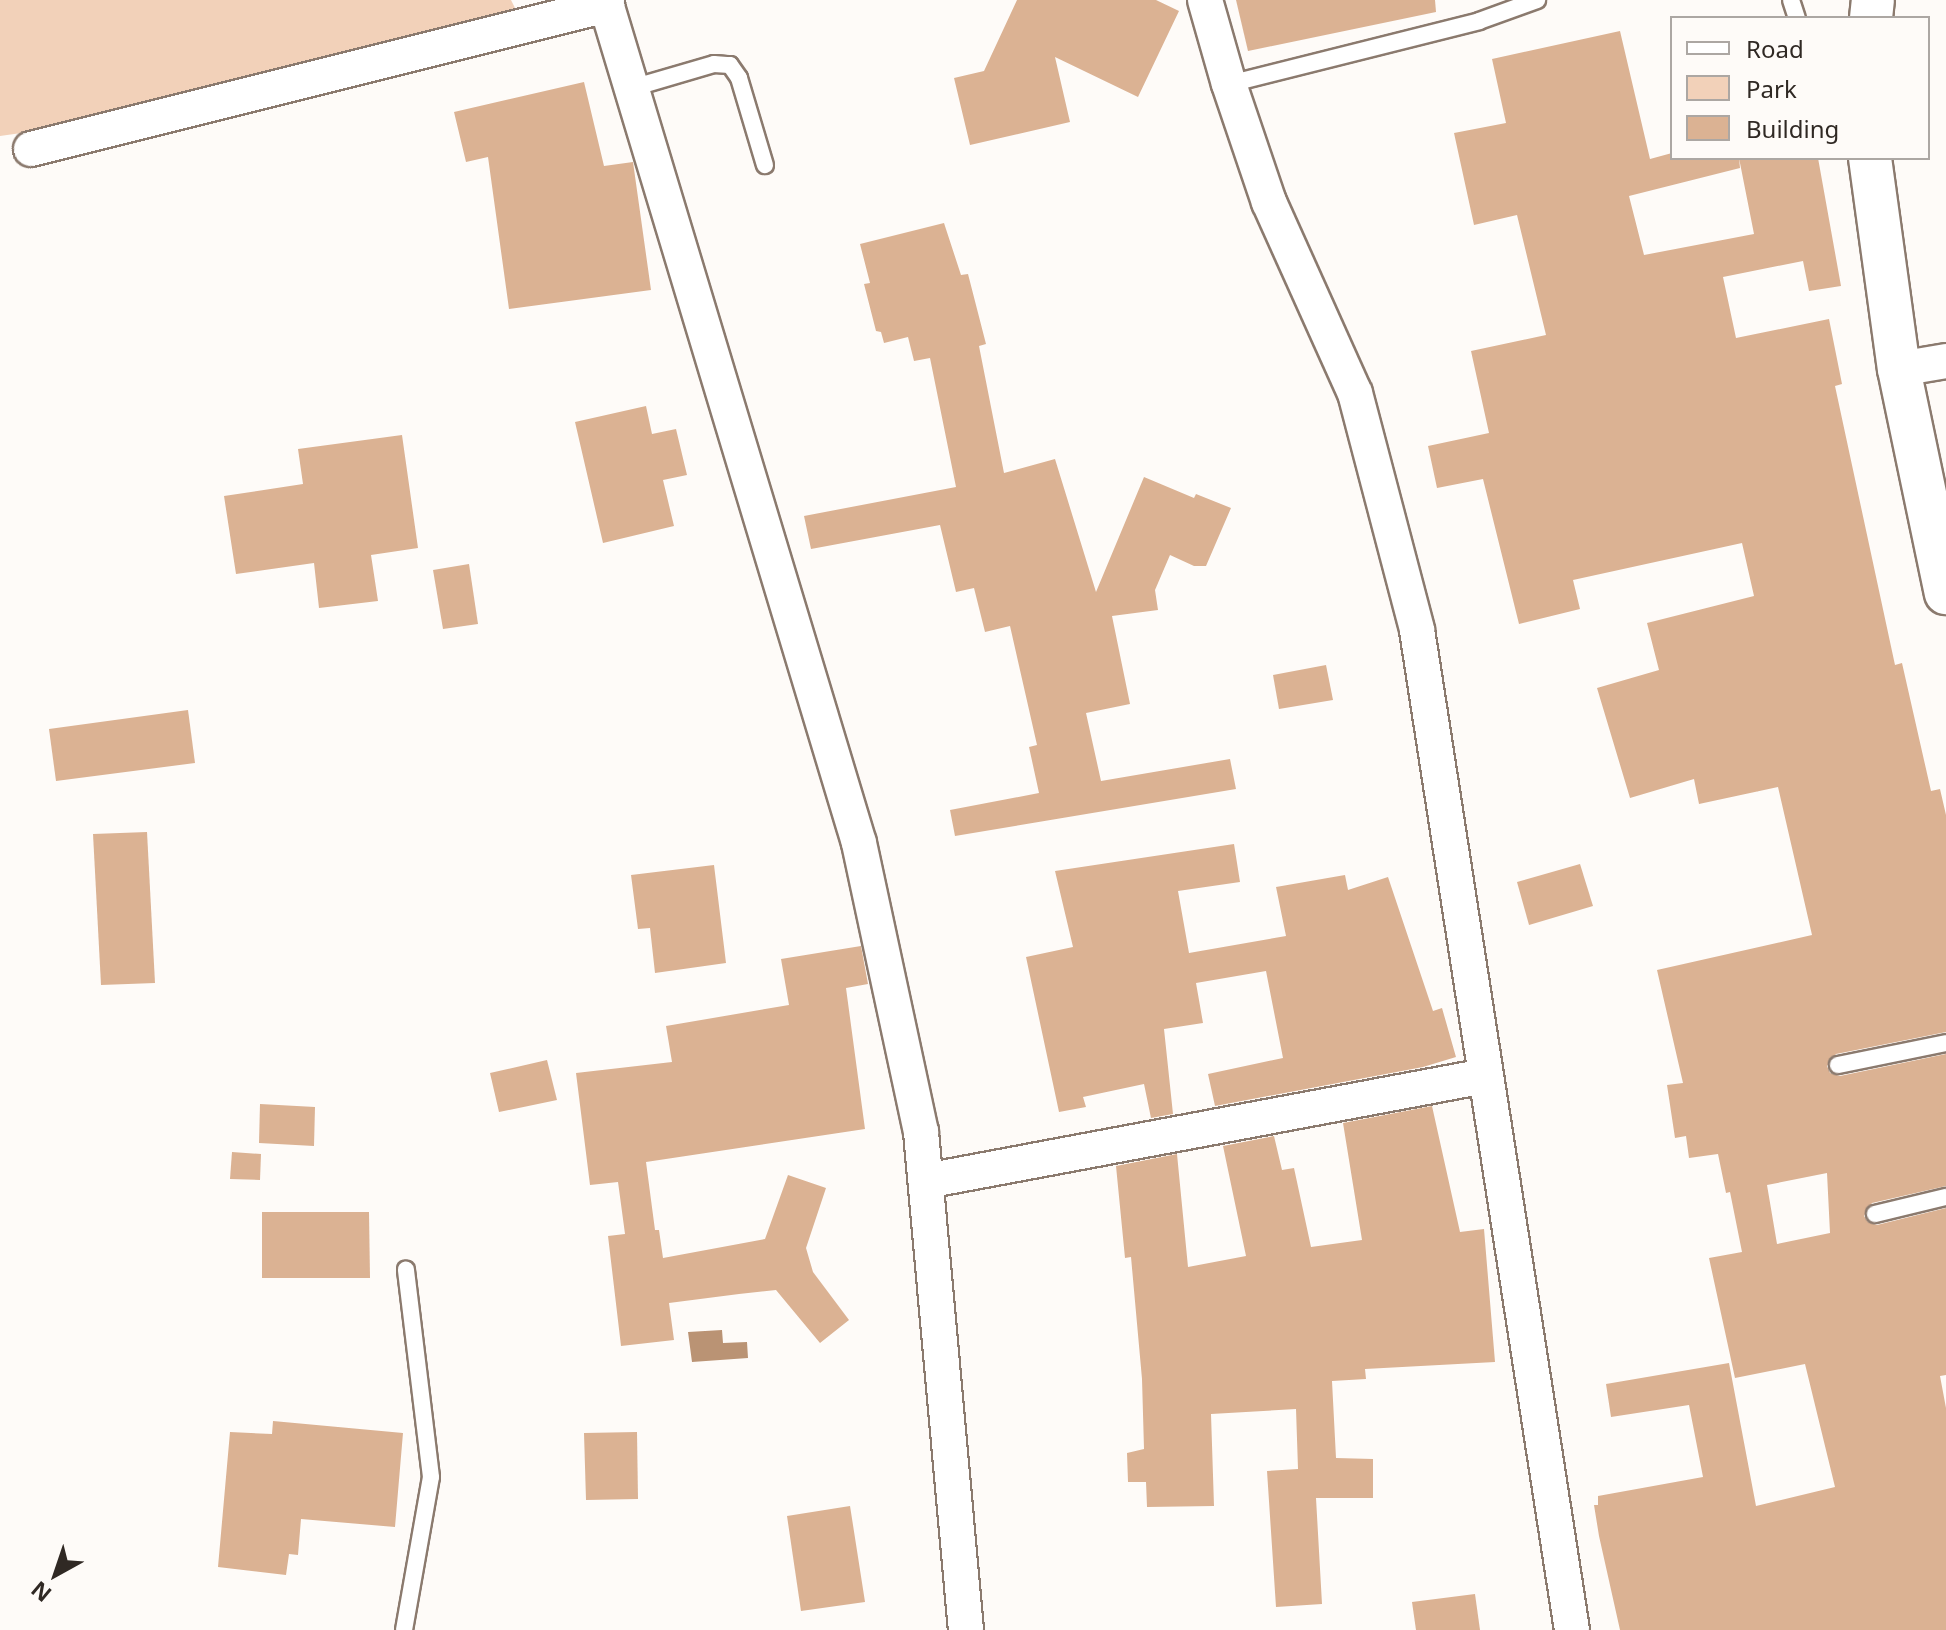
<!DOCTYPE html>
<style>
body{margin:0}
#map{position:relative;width:1946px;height:1630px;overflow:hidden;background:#fefbf8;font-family:"Noto Sans",sans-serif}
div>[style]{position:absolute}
.green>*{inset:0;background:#f2d1b9}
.water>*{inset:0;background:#ba9374}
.building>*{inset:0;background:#dbb293}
.roads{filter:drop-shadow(2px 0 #8b7a6e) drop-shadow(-2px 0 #8b7a6e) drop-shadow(0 2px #8b7a6e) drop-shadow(0 -2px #8b7a6e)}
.service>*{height:16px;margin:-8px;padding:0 8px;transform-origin:8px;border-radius:8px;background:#fff}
.minor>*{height:34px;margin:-17px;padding:0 17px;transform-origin:17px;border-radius:17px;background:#fff}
.tertiary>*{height:42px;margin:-21px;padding:0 21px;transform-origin:21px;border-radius:21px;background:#fff}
span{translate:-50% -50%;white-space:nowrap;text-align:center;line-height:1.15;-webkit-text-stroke:6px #fefbf8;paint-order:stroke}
.legend{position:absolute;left:1670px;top:16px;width:260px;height:144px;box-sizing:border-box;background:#fefbf8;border:2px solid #aca7a3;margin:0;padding:10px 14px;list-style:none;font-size:24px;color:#302924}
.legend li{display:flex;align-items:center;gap:16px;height:40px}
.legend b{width:40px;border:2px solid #aca7a3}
.north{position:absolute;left:16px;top:1534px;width:80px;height:80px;-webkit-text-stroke:6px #fefbf8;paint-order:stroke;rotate:220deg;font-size:22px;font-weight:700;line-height:32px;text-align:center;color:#302924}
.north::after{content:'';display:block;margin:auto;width:28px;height:36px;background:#302924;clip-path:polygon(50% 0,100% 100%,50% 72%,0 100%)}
</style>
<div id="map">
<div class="green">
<div style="clip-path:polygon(0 0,511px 0,519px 16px,106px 121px,0 136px)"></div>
</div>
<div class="water">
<div style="clip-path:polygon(722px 1330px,723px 1343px,747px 1342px,748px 1358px,692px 1362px,688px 1332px)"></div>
</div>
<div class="building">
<div style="clip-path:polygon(1017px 0,1156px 0,1179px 11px,1138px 97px,1055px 57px,1070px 122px,970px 145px,954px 78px,984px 71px)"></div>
<div style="clip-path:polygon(1236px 0,1435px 0,1436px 12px,1248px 51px)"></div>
<div style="clip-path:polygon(evenodd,1620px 31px,1650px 159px,1672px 153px,1672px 158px,1739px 158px,1740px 168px,1629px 196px,1644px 255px,1754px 234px,1739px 158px,1818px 158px,1841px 286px,1809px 291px,1803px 261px,1723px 277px,1736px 338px,1829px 319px,1842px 384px,1835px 386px,1895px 665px,1902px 663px,1931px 791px,1940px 789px,1946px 815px,1946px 1032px,1836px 1054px,1827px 1066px,1830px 1073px,1840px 1076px,1946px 1054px,1946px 1186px,1872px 1203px,1864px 1216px,1868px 1222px,1877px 1225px,1946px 1208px,1946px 1375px,1940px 1376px,1946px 1408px,1946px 1630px,1620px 1630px,1599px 1536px,1594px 1505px,1598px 1505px,1598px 1496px,1703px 1477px,1689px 1405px,1611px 1417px,1606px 1384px,1729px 1363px,1756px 1506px,1835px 1487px,1805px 1364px,1735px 1378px,1709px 1258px,1742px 1252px,1730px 1192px,1726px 1193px,1718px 1154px,1689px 1158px,1686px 1136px,1675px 1138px,1667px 1085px,1683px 1083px,1657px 970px,1812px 935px,1778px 787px,1699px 804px,1694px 779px,1630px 798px,1597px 688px,1659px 670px,1647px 623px,1754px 596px,1742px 543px,1573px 580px,1580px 609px,1519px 624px,1483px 479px,1437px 488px,1428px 446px,1489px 433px,1471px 351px,1546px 335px,1517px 215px,1474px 225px,1454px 133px,1506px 123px,1492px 59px,1620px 31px,1827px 1173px,1830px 1233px,1777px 1244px,1767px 1185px,1827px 1173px)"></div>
<div style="clip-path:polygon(584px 82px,604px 166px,633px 162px,651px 290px,509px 309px,488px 157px,466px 162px,454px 112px)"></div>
<div style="clip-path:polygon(944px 223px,961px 275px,968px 274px,986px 344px,979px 346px,1004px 473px,1055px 459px,1096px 592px,1144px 477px,1194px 498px,1196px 494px,1231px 508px,1206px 566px,1194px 566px,1170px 555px,1155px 590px,1158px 610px,1112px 616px,1130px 704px,1086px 713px,1101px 781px,1230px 759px,1236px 789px,955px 836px,950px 810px,1039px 793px,1029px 747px,1037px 745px,1010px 626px,985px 632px,974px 588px,956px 592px,940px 525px,811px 549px,804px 516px,956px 487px,930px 358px,914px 361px,908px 337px,884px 343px,881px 332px,876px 331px,864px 284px,870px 283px,860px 244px)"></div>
<div style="clip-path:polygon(646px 406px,652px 434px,676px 429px,687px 475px,663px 480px,674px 526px,603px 543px,575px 422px)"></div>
<div style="clip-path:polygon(402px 435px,418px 548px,371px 555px,378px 601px,319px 608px,314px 563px,236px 574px,224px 496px,303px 484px,298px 449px)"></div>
<div style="clip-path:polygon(469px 564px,478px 624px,443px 629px,433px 570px)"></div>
<div style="clip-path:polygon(1326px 665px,1333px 700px,1279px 709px,1273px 675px)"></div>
<div style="clip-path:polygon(188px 710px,195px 763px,56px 781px,49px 729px)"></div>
<div style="clip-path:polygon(147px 832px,155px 983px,101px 985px,93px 834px)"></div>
<div style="clip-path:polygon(1234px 844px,1240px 882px,1178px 891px,1189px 953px,1286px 936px,1276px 887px,1345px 875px,1348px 890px,1388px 877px,1433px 1011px,1442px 1008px,1456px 1057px,1423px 1067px,1215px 1106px,1208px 1074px,1283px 1058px,1266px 971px,1196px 983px,1203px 1023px,1164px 1029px,1173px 1114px,1151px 1118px,1144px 1084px,1083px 1097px,1086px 1107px,1059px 1112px,1026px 957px,1073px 947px,1055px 871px)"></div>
<div style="clip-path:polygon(1580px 864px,1593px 906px,1529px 925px,1517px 882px)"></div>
<div style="clip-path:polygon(714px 865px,726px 963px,655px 973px,650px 928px,638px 929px,631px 875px)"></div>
<div style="clip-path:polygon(861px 946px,868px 984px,846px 988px,865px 1129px,646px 1162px,655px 1230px,659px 1230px,663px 1258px,765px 1239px,788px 1175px,826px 1188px,806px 1248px,813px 1272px,849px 1320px,820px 1343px,776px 1290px,739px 1294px,669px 1303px,674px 1340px,621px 1346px,608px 1236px,625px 1234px,618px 1182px,590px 1185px,576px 1073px,672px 1062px,666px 1026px,789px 1005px,781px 959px)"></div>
<div style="clip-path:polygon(547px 1060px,557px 1100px,499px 1112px,490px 1073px)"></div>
<div style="clip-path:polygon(260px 1104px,315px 1107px,314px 1146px,259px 1143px)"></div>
<div style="clip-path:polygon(1432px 1106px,1460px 1232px,1484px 1229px,1495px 1362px,1365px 1369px,1366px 1379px,1332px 1381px,1336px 1458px,1373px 1459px,1373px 1498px,1316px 1498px,1322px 1604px,1276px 1607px,1267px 1471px,1298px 1469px,1296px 1409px,1211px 1414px,1214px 1506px,1147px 1507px,1146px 1482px,1128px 1482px,1127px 1453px,1144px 1449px,1142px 1379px,1131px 1257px,1125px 1258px,1116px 1166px,1177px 1154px,1188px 1267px,1246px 1256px,1223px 1146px,1274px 1136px,1282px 1170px,1294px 1168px,1311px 1247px,1362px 1240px,1343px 1123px)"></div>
<div style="clip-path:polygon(232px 1152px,261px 1154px,260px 1180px,230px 1179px)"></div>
<div style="clip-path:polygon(262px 1212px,369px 1212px,370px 1278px,262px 1278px)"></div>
<div style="clip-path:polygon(273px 1421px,403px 1433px,395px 1527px,301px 1519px,298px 1555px,289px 1554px,286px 1575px,218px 1567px,230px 1432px,272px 1434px)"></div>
<div style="clip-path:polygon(637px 1432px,638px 1499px,586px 1500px,584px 1433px)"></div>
<div style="clip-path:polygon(850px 1506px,865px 1602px,801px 1611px,787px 1516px)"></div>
<div style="clip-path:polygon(1475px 1594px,1480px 1630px,1416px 1630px,1412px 1602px)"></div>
</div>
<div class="roads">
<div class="service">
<div style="left:1791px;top:0;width:19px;rotate:72deg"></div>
<div style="left:1229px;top:84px;width:258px;rotate:-14.1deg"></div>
<div style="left:1479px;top:21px;width:62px;rotate:-19.9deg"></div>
<div style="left:632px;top:88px;width:85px;rotate:-16.3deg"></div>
<div style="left:714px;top:64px;width:16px;rotate:4deg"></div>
<div style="left:730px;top:65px;width:16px;rotate:55deg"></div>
<div style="left:739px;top:78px;width:91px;rotate:73.4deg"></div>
<div style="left:1838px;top:1065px;width:110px;rotate:-11.5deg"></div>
<div style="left:1875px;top:1214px;width:73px;rotate:-13.5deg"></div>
<div style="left:404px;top:1630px;width:155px;rotate:-80deg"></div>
<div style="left:431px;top:1477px;width:209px;rotate:-96.9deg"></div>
</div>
<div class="minor">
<div style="left:605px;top:0;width:880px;rotate:73.23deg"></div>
<div style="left:859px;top:843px;width:296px;rotate:77.9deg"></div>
<div style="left:921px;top:1132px;width:500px;rotate:84.84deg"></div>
<div style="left:1205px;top:0;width:87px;rotate:74.1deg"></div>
<div style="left:1229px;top:84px;width:125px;rotate:71.3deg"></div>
<div style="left:1269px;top:202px;width:209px;rotate:65.8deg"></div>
<div style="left:1355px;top:393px;width:245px;rotate:75.3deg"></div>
<div style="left:1417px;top:630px;width:1012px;rotate:81.19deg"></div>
<div style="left:31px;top:149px;width:594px;rotate:-14.04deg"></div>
<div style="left:1899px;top:369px;width:48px;rotate:-9.7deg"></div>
<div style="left:926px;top:1181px;width:569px;rotate:-10.64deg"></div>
</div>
<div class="tertiary">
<div style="left:1871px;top:18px;width:18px;rotate:-84deg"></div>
<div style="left:1870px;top:158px;width:213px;rotate:82.2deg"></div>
<div style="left:1899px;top:369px;width:229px;rotate:78.2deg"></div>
</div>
</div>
<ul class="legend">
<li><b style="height:10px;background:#fff"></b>Road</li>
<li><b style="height:22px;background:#f2d1b9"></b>Park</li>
<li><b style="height:22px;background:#dbb293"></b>Building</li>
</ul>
<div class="north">N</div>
</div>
